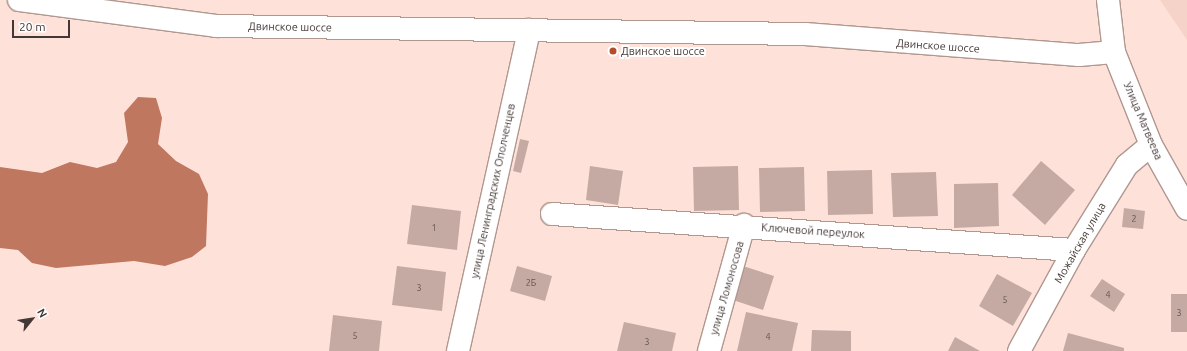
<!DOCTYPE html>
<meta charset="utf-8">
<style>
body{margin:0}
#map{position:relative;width:1187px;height:351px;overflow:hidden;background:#fee2d9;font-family:Ubuntu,sans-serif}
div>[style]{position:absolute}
.built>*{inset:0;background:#f5d3c8}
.water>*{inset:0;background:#c07760}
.building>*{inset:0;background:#c4aaa2}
.roads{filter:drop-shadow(1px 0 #b0978f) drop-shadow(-1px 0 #b0978f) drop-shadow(0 1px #b0978f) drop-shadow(0 -1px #b0978f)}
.minor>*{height:22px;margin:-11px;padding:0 11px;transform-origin:11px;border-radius:11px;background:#fff}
.dots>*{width:11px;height:11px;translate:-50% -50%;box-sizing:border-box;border:2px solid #fff;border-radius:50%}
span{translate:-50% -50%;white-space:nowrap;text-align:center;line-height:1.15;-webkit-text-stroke:4px #fff;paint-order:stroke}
.number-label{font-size:9px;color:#635450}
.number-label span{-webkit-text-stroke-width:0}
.street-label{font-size:11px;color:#433835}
.poi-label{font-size:11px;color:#433835}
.left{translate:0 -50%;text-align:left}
.north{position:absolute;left:12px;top:299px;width:40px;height:40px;-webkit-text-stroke:3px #fff;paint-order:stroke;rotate:60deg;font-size:11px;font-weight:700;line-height:16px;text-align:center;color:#433835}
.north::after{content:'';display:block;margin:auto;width:14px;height:18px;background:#433835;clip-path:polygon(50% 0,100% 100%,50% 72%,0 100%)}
.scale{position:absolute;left:12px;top:20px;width:58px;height:18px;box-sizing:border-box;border:2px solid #433835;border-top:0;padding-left:5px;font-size:12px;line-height:14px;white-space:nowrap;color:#433835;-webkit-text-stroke:3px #fff;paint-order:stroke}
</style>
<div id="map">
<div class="built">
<div style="clip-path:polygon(1160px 0,1187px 0,1187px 40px)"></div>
</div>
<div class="water">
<div style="clip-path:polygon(138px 97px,156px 98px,162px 118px,158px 144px,176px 161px,199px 174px,208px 194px,206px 246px,192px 257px,165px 266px,134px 261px,56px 268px,32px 263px,18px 250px,0 248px,0 167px,42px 173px,70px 162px,97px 168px,116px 162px,128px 142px,124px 113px)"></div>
</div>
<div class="building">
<div style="clip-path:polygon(520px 139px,529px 141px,521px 173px,513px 171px)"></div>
<div style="clip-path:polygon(1041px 161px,1075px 190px,1045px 225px,1012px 195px)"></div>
<div style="clip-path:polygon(590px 166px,623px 171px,618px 205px,586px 200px)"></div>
<div style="clip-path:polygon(738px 166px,739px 210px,694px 211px,693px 167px)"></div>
<div style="clip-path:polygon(804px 167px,805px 211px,760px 212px,759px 168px)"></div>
<div style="clip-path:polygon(872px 170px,873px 214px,828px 215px,827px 171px)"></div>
<div style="clip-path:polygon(936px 172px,938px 216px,893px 217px,891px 173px)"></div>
<div style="clip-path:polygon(998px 183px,999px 226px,954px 228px,954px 184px)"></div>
<div style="clip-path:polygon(412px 205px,461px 211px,457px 250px,407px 244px)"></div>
<div style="clip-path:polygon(1124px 208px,1145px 211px,1143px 229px,1122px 227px)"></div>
<div style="clip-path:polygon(397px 266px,446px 272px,442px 311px,392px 305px)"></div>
<div style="clip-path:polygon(517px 266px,552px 276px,545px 301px,510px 291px)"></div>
<div style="clip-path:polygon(743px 266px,774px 276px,763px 310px,733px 300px)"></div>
<div style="clip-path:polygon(997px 274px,1032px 293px,1013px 326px,979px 306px)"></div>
<div style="clip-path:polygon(1102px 279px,1125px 294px,1114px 312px,1090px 296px)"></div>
<div style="clip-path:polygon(1171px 294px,1187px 294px,1187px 332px,1171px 332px)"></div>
<div style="clip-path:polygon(746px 312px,798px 323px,792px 351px,737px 351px)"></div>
<div style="clip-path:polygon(333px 315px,382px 321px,379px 351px,329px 351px)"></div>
<div style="clip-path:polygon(624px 322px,676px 333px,672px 351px,617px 351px)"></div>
<div style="clip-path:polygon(812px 330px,851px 331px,851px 351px,811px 351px)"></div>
<div style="clip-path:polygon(1068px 333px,1124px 348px,1124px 351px,1063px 351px)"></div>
<div style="clip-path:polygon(955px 337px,980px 351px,948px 351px)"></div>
</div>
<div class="roads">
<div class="minor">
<div style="left:19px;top:0;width:199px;rotate:7.5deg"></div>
<div style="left:216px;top:26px;width:589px;rotate:0.78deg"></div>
<div style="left:805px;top:34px;width:275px;rotate:4.4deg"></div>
<div style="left:1079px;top:55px;width:35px;rotate:-5deg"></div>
<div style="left:1108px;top:0;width:52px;rotate:83.4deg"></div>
<div style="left:1114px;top:52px;width:100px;rotate:68.3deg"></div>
<div style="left:1151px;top:145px;width:73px;rotate:60.6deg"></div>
<div style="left:552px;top:214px;width:523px;rotate:3.95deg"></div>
<div style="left:458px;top:351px;width:329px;rotate:-77.5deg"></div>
<div style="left:709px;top:351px;width:131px;rotate:-74.5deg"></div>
<div style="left:1019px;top:351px;width:115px;rotate:-61.4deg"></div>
<div style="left:1074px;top:250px;width:100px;rotate:-58.1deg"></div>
<div style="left:1127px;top:165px;width:31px;rotate:-40deg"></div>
</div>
</div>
<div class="dots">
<div style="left:613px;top:51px;background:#b44c2a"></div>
</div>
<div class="number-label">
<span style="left:1134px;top:219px">2</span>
<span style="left:434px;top:228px">1</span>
<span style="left:531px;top:283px">2Б</span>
<span style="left:419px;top:288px">3</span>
<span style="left:1108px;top:295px">4</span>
<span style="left:1005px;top:300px">5</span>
<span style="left:1179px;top:313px">3</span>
<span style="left:355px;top:336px">5</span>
<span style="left:768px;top:337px">4</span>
<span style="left:647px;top:342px">3</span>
</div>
<div class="street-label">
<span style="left:290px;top:27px;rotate:1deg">Двинское шоссе</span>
<span style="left:938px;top:46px;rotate:4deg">Двинское шоссе</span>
<span style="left:1143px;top:121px;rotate:67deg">Улица Матвеева</span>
<span style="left:493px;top:191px;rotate:-78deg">улица Ленинградских Ополченцев</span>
<span style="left:813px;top:231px;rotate:4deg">Ключевой переулок</span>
<span style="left:1080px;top:243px;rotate:-60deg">Можайская улица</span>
<span style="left:727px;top:288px;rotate:-74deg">улица Ломоносова</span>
</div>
<div class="poi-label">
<span class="left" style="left:621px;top:51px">Двинское шоссе</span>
</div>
<div class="north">N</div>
<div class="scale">20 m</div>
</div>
